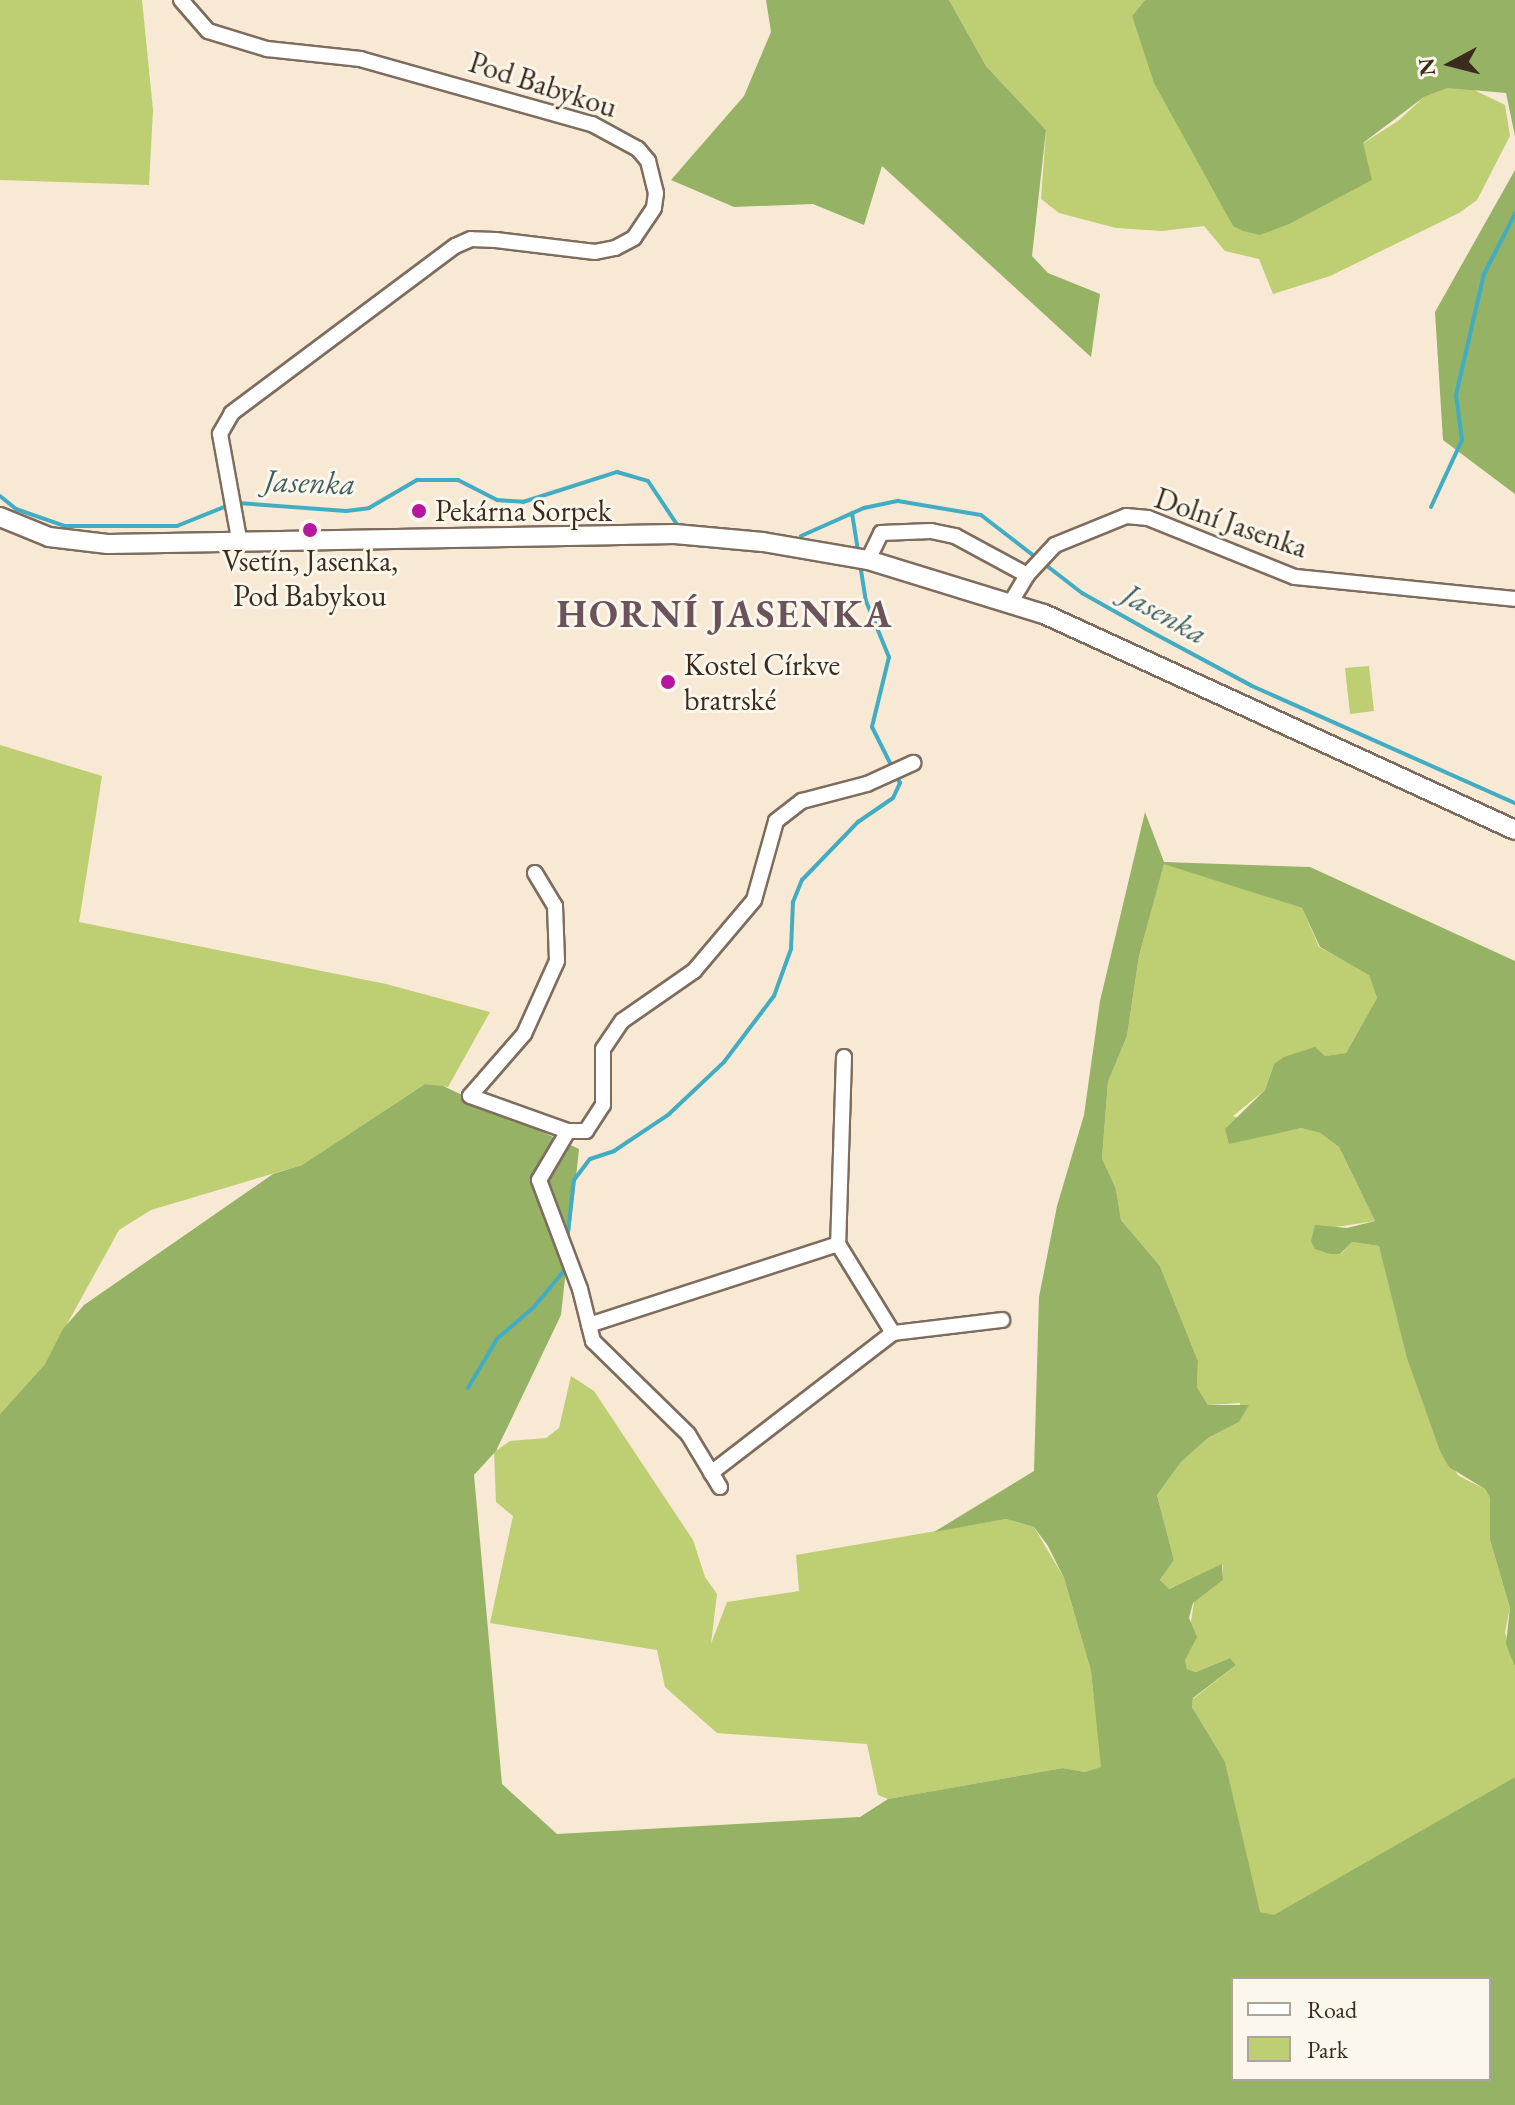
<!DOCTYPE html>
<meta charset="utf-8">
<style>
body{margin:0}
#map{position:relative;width:1515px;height:2105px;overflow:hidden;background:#f8e9d5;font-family:"EB Garamond",serif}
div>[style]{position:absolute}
.green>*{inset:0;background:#bdcf72}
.forest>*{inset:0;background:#96b264}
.stream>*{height:4px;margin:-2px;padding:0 2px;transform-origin:2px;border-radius:2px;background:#42adc2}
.roads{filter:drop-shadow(2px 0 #7d6d5e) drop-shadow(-2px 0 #7d6d5e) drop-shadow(0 2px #7d6d5e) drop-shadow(0 -2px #7d6d5e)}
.minor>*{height:14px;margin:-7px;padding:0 7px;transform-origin:7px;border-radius:7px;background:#fff}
.tertiary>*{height:18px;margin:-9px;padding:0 9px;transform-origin:9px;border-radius:9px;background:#fff}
.dots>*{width:22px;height:22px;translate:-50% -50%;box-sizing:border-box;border:4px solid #fbf7ec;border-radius:50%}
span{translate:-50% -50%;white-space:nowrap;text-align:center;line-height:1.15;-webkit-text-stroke:6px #fbf7ec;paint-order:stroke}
.street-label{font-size:30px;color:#3b2a1e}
.poi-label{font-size:30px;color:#3b2a1e}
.left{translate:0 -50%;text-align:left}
.water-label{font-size:32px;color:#3e5e60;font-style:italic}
.district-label{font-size:38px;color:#6b535c;font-weight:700;letter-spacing:2px}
.legend{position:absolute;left:1231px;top:1977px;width:260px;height:104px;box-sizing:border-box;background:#fbf7ec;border:2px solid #aea59a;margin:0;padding:10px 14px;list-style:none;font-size:24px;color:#3b2a1e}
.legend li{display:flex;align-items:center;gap:16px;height:40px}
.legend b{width:40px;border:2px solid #aea59a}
.north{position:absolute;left:1411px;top:24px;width:80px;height:80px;-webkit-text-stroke:6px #fbf7ec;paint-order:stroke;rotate:263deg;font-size:22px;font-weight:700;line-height:32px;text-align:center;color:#3b2a1e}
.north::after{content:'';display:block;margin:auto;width:28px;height:36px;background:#3b2a1e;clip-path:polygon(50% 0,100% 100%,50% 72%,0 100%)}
</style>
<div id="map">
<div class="green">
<div style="clip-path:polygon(0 0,142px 0,153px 110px,149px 185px,0 180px)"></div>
<div style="clip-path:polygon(949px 0,1145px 0,1132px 16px,1144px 51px,1233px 226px,1398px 121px,1424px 97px,1448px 88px,1468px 87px,1505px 105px,1510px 136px,1477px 200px,1459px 213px,1330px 276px,1273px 294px,1259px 259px,1225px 251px,1204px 226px,1162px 231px,1116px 228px,1059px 213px,1041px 199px,1046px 130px,986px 66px)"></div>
<div style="clip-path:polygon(1369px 666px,1374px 711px,1350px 714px,1345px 668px)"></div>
<div style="clip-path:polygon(0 745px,102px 776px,79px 922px,386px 984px,490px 1012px,448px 1087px,425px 1084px,302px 1165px,151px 1210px,119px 1230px,45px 1364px,0 1414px)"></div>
<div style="clip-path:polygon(1164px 863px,1302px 908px,1319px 947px,1369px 974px,1377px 998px,1346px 1053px,1274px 1064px,1265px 1090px,1233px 1116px,1277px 1132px,1301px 1128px,1320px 1133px,1339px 1147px,1375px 1221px,1323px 1229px,1311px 1241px,1330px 1254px,1341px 1254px,1352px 1242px,1379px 1246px,1440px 1451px,1459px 1476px,1485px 1489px,1490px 1498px,1490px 1540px,1510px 1608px,1505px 1632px,1515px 1667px,1515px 1777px,1274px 1916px,1259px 1912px,1225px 1763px,1192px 1707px,1193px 1699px,1236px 1665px,1230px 1658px,1196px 1672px,1187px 1669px,1185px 1660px,1194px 1602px,1223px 1580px,1223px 1565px,1168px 1589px,1160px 1580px,1174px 1560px,1157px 1495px,1181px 1462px,1208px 1438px,1239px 1422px,1240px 1403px,1208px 1405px,1197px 1387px,1198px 1361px,1160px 1266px,1121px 1220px,1116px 1189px,1102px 1158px,1108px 1082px,1127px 1036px,1139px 956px)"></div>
<div style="clip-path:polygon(571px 1376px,594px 1391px,693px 1540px,705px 1577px,717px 1594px,711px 1644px,727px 1602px,799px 1591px,796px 1555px,1006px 1519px,1034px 1527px,1064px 1578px,1091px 1671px,1102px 1767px,1085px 1772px,1063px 1768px,888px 1799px,878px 1795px,867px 1744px,717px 1733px,665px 1687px,657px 1650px,490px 1623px,513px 1516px,496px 1502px,494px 1452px,510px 1441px,546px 1438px,559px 1428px)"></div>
</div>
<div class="forest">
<div style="clip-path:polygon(766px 0,949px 0,986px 66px,1046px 130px,1032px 256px,1048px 273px,1100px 294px,1091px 357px,882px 166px,864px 225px,813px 204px,734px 207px,671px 180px,744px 96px,771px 32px)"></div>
<div style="clip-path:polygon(1145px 0,1515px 0,1515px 136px,1506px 93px,1448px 88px,1424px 97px,1363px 143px,1372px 180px,1289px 224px,1260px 235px,1243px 231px,1233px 226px,1154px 83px,1132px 16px)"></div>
<div style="clip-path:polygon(1515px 170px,1515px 494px,1443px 440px,1435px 312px)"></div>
<div style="clip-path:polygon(evenodd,1145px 812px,1164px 862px,1310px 867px,1515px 961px,1515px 1667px,1506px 1644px,1510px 1608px,1490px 1540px,1490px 1498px,1485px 1489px,1449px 1467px,1440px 1451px,1407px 1358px,1379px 1246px,1352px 1242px,1340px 1254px,1330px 1254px,1315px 1249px,1311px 1241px,1315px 1225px,1347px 1228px,1375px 1221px,1339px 1147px,1320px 1133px,1301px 1128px,1229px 1144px,1225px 1129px,1265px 1090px,1274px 1064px,1284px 1057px,1315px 1047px,1325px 1056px,1346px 1053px,1377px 998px,1369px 975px,1320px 947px,1302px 908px,1164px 864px,1139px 956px,1127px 1036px,1108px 1082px,1102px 1158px,1116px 1189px,1121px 1220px,1160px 1266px,1198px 1361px,1197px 1387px,1208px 1405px,1249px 1405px,1239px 1422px,1208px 1438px,1181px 1462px,1157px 1495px,1174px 1560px,1160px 1580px,1169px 1589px,1222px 1564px,1223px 1580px,1193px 1603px,1189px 1618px,1197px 1637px,1185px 1660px,1187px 1669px,1196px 1672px,1230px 1658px,1236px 1665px,1193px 1698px,1192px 1707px,1225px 1762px,1260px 1912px,1274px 1915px,1515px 1777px,1515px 2105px,0 2105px,0 1414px,45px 1364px,63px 1329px,84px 1305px,273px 1174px,302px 1165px,425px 1084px,443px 1086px,579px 1149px,561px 1315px,496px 1451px,474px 1475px,502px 1784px,557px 1834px,860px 1817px,888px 1799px,1063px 1768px,1085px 1772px,1101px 1767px,1091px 1671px,1064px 1578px,1048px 1546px,1034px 1527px,1006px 1519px,934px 1532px,1034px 1471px,1039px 1297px,1057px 1206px,1084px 1115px,1100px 1001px,1145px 812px,1233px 1979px,1489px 1979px,1489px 2079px,1233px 2079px,1233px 1979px)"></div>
</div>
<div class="stream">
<div style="left:0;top:496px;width:21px;rotate:39deg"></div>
<div style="left:16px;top:509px;width:52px;rotate:19.1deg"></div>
<div style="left:65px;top:526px;width:112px"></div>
<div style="left:177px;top:526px;width:56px;rotate:-22deg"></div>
<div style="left:238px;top:503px;width:108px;rotate:4.2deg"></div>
<div style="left:346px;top:511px;width:23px;rotate:-7deg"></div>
<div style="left:369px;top:508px;width:56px;rotate:-30.3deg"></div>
<div style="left:417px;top:480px;width:41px"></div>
<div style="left:458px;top:480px;width:44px;rotate:27.1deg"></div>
<div style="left:497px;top:500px;width:26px;rotate:4deg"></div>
<div style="left:523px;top:502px;width:99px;rotate:-17.7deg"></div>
<div style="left:617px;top:472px;width:32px;rotate:16deg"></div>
<div style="left:648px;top:481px;width:58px;rotate:56.3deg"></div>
<div style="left:1431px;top:507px;width:74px;rotate:-65.2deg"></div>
<div style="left:1462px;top:440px;width:45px;rotate:-97.6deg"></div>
<div style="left:1456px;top:395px;width:124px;rotate:-77deg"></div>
<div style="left:1484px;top:274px;width:68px;rotate:-62.7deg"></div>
<div style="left:852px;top:513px;width:38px;rotate:81deg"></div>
<div style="left:801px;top:536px;width:69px;rotate:-24deg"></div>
<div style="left:864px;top:508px;width:35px;rotate:-12deg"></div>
<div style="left:898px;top:501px;width:84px;rotate:9.6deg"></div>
<div style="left:981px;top:515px;width:128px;rotate:37.7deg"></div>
<div style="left:1082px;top:593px;width:71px;rotate:29.4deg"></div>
<div style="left:1144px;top:628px;width:123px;rotate:28.2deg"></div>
<div style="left:1252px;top:686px;width:288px;rotate:24deg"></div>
<div style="left:860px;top:564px;width:37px;rotate:81deg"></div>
<div style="left:866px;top:601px;width:61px;rotate:67.7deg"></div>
<div style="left:889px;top:657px;width:72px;rotate:103.7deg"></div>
<div style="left:872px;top:727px;width:45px;rotate:63.4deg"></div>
<div style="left:567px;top:1241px;width:61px;rotate:-83.5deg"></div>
<div style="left:574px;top:1180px;width:26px;rotate:-53deg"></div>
<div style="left:590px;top:1159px;width:25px;rotate:-18deg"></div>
<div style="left:614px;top:1151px;width:65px;rotate:-33.7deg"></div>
<div style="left:668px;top:1115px;width:77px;rotate:-43.4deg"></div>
<div style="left:724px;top:1062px;width:83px;rotate:-52.9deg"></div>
<div style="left:774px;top:996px;width:50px;rotate:-70.1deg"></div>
<div style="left:791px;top:949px;width:47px;rotate:-87.6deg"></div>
<div style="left:793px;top:902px;width:24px;rotate:-68deg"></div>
<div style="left:802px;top:880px;width:81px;rotate:-46deg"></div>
<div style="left:858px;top:822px;width:42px;rotate:-34.4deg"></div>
<div style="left:893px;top:798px;width:17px;rotate:-65deg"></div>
<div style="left:900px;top:783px;width:9px;rotate:-117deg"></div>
<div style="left:468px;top:1388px;width:57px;rotate:-59.4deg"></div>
<div style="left:497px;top:1339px;width:49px;rotate:-40.9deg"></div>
<div style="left:534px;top:1307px;width:45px;rotate:-50.4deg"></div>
<div style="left:563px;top:1272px;width:10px;rotate:-79deg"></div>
</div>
<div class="roads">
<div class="minor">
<div style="left:181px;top:0;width:41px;rotate:48.9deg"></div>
<div style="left:208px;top:31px;width:62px;rotate:17deg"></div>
<div style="left:267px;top:49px;width:94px;rotate:6.1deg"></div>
<div style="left:360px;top:59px;width:241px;rotate:15.7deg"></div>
<div style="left:592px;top:124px;width:52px;rotate:28.5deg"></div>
<div style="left:638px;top:149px;width:16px;rotate:50deg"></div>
<div style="left:648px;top:161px;width:33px;rotate:76deg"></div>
<div style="left:656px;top:193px;width:15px;rotate:98deg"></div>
<div style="left:654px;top:208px;width:36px;rotate:124deg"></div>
<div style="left:634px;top:238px;width:21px;rotate:152deg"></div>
<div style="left:615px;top:248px;width:20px;rotate:169deg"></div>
<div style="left:595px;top:252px;width:100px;rotate:-173.1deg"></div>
<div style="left:496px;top:240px;width:25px;rotate:-178deg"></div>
<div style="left:471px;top:239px;width:17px;rotate:156deg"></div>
<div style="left:455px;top:246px;width:279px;rotate:143.2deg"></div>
<div style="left:232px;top:413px;width:24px;rotate:120deg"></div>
<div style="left:220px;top:434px;width:112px;rotate:79.7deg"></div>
<div style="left:868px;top:560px;width:30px;rotate:-64deg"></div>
<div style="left:881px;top:533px;width:50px;rotate:-2.3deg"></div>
<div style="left:931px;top:531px;width:25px;rotate:12deg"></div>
<div style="left:955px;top:536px;width:82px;rotate:28.4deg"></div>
<div style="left:1011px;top:602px;width:31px;rotate:-59deg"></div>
<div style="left:1027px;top:575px;width:41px;rotate:-47deg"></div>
<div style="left:1055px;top:545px;width:77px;rotate:-22.2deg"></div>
<div style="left:1126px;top:516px;width:22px;rotate:5deg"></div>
<div style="left:1148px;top:518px;width:158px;rotate:21.9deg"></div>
<div style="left:1295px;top:577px;width:221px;rotate:5.7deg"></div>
<div style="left:535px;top:873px;width:39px;rotate:59deg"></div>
<div style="left:555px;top:906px;width:55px;rotate:87.9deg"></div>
<div style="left:557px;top:961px;width:80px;rotate:114.3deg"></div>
<div style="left:524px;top:1034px;width:82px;rotate:131.1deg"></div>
<div style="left:470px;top:1096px;width:104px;rotate:19.7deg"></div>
<div style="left:568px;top:1131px;width:57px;rotate:120.6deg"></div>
<div style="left:539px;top:1180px;width:116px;rotate:69.4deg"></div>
<div style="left:580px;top:1289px;width:54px;rotate:76deg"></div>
<div style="left:593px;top:1341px;width:133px;rotate:44.4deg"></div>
<div style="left:688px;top:1434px;width:62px;rotate:58.9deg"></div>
<div style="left:844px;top:1057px;width:187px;rotate:91.8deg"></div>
<div style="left:838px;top:1244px;width:105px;rotate:58.3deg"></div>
<div style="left:893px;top:1333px;width:110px;rotate:-6.8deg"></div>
<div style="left:568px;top:1131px;width:18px"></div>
<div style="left:586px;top:1131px;width:31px;rotate:-57deg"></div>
<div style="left:603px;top:1105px;width:56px;rotate:-90deg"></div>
<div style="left:603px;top:1049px;width:34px;rotate:-56deg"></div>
<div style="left:622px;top:1021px;width:88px;rotate:-34.8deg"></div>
<div style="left:694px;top:971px;width:93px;rotate:-49.8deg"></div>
<div style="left:754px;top:900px;width:82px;rotate:-74.4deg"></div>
<div style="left:776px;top:821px;width:33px;rotate:-38deg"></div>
<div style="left:802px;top:801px;width:67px;rotate:-14.7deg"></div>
<div style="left:867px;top:784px;width:51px;rotate:-24.5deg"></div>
<div style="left:589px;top:1325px;width:262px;rotate:-18deg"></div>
<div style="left:711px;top:1473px;width:230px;rotate:-37.6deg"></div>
</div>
<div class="tertiary">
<div style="left:0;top:517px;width:53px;rotate:22.2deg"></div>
<div style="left:49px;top:537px;width:59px;rotate:6.8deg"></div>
<div style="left:108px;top:544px;width:567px;rotate:-1.01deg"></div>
<div style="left:675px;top:534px;width:88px;rotate:5.2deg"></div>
<div style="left:763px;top:542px;width:107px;rotate:9.7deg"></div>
<div style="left:868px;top:560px;width:184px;rotate:17.1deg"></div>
<div style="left:1044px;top:614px;width:518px;rotate:24.64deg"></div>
</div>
</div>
<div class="dots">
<div style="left:419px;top:511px;background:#b5179e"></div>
<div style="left:310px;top:530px;background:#b5179e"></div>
<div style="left:668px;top:682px;background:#b5179e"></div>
</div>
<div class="street-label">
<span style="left:543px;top:85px;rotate:18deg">Pod Babykou</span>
<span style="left:1231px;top:523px;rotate:19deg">Dolní Jasenka</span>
</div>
<div class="poi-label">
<span class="left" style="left:435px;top:511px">Pekárna Sorpek</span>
<span style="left:310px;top:578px">Vsetín, Jasenka,<br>Pod Babykou</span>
<span class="left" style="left:684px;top:682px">Kostel Církve<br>bratrské</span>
</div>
<div class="water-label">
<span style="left:310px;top:482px;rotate:2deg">Jasenka</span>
<span style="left:1165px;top:614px;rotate:29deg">Jasenka</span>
</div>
<div class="district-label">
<span style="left:725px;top:614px">HORNÍ JASENKA</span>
</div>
<ul class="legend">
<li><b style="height:10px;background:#fff"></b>Road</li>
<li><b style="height:22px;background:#bdcf72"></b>Park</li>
</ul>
<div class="north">N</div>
</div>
